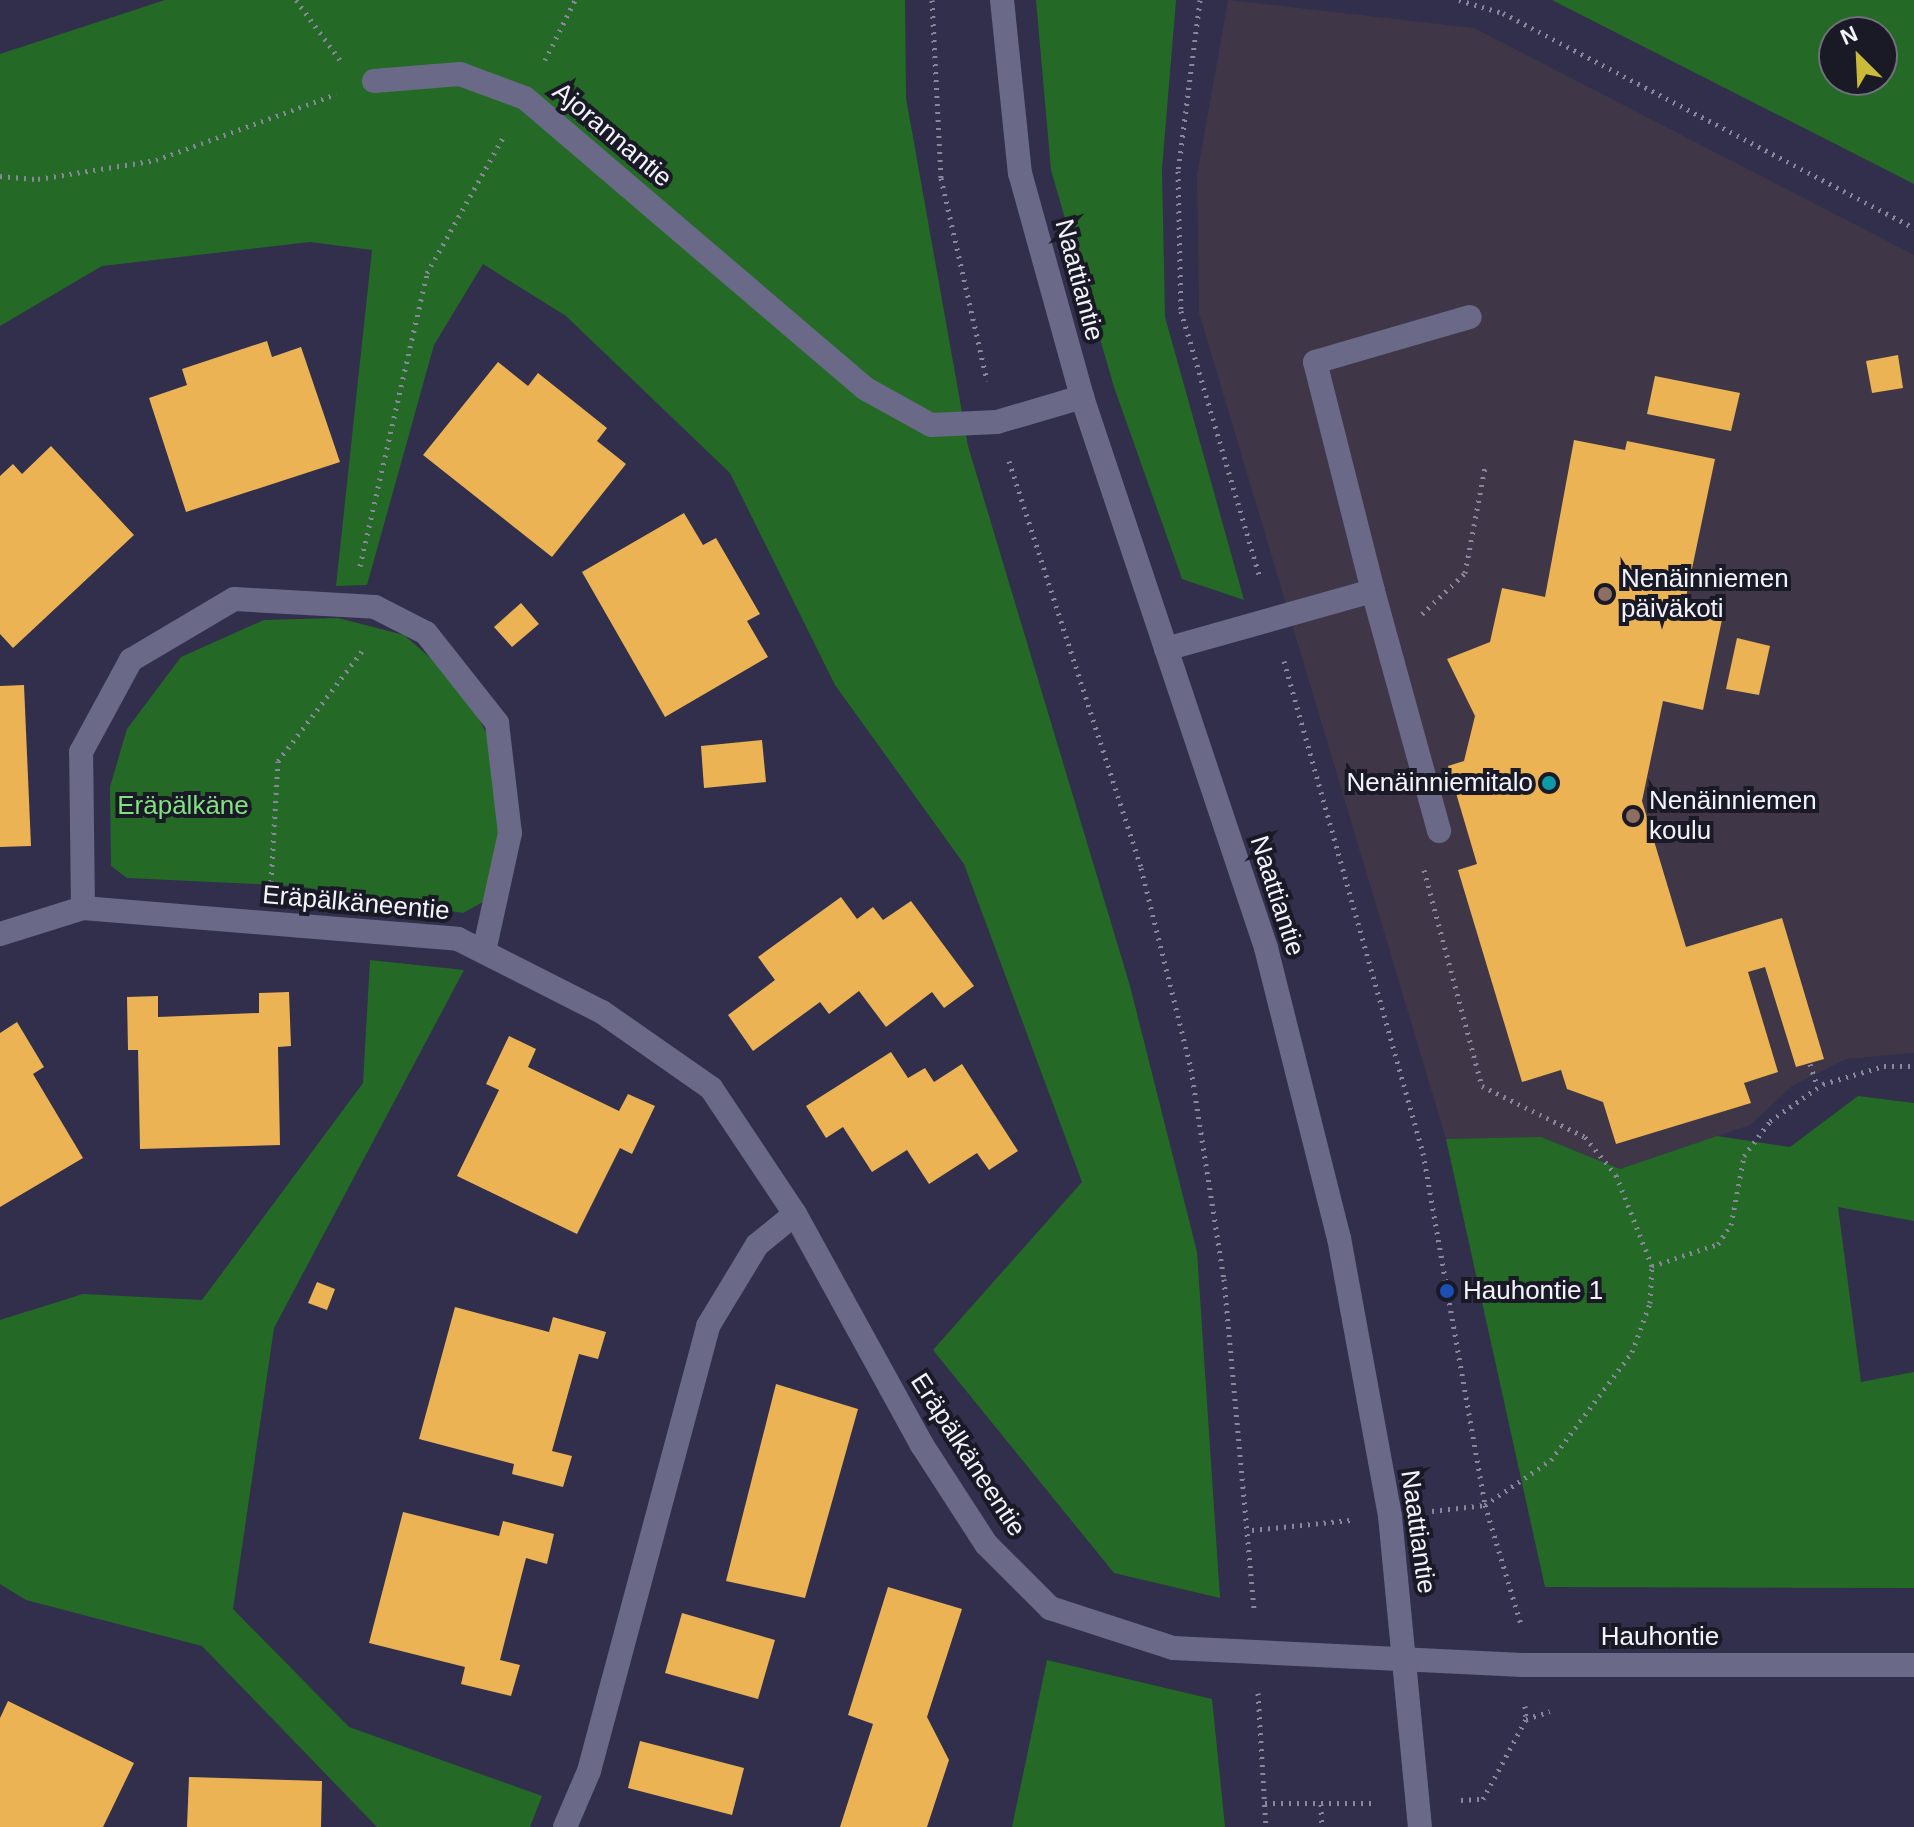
<!DOCTYPE html>
<meta charset="utf-8">
<style>
body{margin:0}
#map{position:relative;width:1914px;height:1827px;overflow:hidden;background:#312f4b;font-family:Arial,sans-serif}
div>[style]{position:absolute}
.education>*{inset:0;background:#3f3747}
.green>*{inset:0;background:#246a26}
.building>*{inset:0;background:#ebb354}
.path>*{height:5px;margin-top:-2.5px;transform-origin:0;background:repeating-linear-gradient(90deg,#88879b 0 2px,transparent 0 8px)}
.service>*{height:24px;margin:-12px;padding:0 12px;transform-origin:12px;border-radius:12px;background:#6a6988}
.minor>*{height:24px;margin:-12px;padding:0 12px;transform-origin:12px;border-radius:12px;background:#6a6988}
.tertiary>*{height:24px;margin:-12px;padding:0 12px;transform-origin:12px;border-radius:12px;background:#6a6988}
.dots>*{width:22px;height:22px;translate:-50% -50%;box-sizing:border-box;border:4px solid #1a1926;border-radius:50%}
span{translate:-50% -50%;white-space:nowrap;text-align:center;line-height:1.15;-webkit-text-stroke:8px #1a1926;paint-order:stroke}
.street-label{font-size:26px;color:#f3f3fe}
.poi-label{font-size:26px;color:#f3f3fe}
.left{translate:0 -50%;text-align:left}
.right{translate:-100% -50%;text-align:right}
.park-label{font-size:26px;color:#82e181}
.north{position:absolute;left:1818px;top:16px;width:80px;height:80px;box-sizing:border-box;background:#1a1926;border:2px solid #71707c;border-radius:50%;rotate:336deg;font-size:22px;font-weight:700;line-height:32px;text-align:center;color:#f3f3fe}
.north::after{content:'';display:block;margin:auto;width:28px;height:36px;background:#caba3a;clip-path:polygon(50% 0,100% 100%,50% 72%,0 100%)}
</style>
<div id="map">
<div class="education">
<div style="clip-path:polygon(1228px 0,1474px 28px,1914px 255px,1914px 1053px,1846px 1059px,1792px 1086px,1750px 1125px,1620px 1169px,1541px 1137px,1446px 1139px,1199px 313px,1197px 175px)"></div>
</div>
<div class="green">
<div style="clip-path:polygon(165px 0,905px 0,906px 98px,968px 446px,1130px 986px,1197px 1252px,1220px 1598px,1114px 1573px,933px 1350px,1082px 1182px,964px 864px,835px 685px,730px 473px,566px 316px,483px 264px,434px 345px,367px 585px,336px 586px,372px 250px,310px 242px,102px 266px,0 326px,0 54px)"></div>
<div style="clip-path:polygon(1036px 0,1176px 0,1162px 169px,1165px 317px,1244px 600px,1182px 579px,1114px 387px,1051px 170px)"></div>
<div style="clip-path:polygon(evenodd,1552px 0,1914px 0,1914px 184px,1552px 0,1834px 32px,1882px 32px,1882px 80px,1834px 80px,1834px 32px)"></div>
<div style="clip-path:polygon(338px 618px,404px 635px,459px 683px,498px 754px,503px 819px,485px 901px,463px 913px,297px 886px,127px 878px,111px 866px,110px 787px,127px 729px,181px 657px,264px 620px)"></div>
<div style="clip-path:polygon(370px 960px,464px 970px,274px 1328px,233px 1609px,349px 1727px,542px 1796px,530px 1827px,377px 1827px,202px 1646px,26px 1600px,0 1584px,0 1320px,83px 1294px,202px 1300px,363px 1083px)"></div>
<div style="clip-path:polygon(1858px 1096px,1914px 1103px,1914px 1221px,1838px 1207px,1861px 1382px,1914px 1372px,1914px 1588px,1545px 1587px,1446px 1139px,1541px 1137px,1620px 1169px,1717px 1136px,1790px 1147px)"></div>
<div style="clip-path:polygon(1047px 1660px,1212px 1699px,1225px 1827px,1012px 1827px)"></div>
</div>
<div class="building">
<div style="clip-path:polygon(267px 341px,272px 357px,301px 347px,340px 462px,186px 512px,149px 398px,187px 385px,182px 369px)"></div>
<div style="clip-path:polygon(1898px 355px,1903px 388px,1872px 393px,1866px 361px)"></div>
<div style="clip-path:polygon(498px 362px,528px 386px,538px 373px,607px 428px,597px 441px,626px 464px,552px 557px,423px 455px)"></div>
<div style="clip-path:polygon(1655px 376px,1740px 393px,1731px 431px,1647px 414px)"></div>
<div style="clip-path:polygon(1574px 440px,1625px 450px,1627px 441px,1715px 459px,1685px 602px,1724px 610px,1703px 710px,1663px 701px,1642px 801px,1686px 947px,1782px 918px,1824px 1059px,1796px 1067px,1765px 967px,1748px 972px,1778px 1072px,1744px 1083px,1751px 1103px,1616px 1144px,1603px 1102px,1567px 1089px,1561px 1070px,1522px 1082px,1458px 870px,1477px 864px,1448px 766px,1464px 761px,1475px 716px,1447px 659px,1490px 642px,1502px 588px,1545px 597px)"></div>
<div style="clip-path:polygon(51px 446px,134px 535px,13px 648px,0 634px,0 476px,13px 464px,22px 474px)"></div>
<div style="clip-path:polygon(684px 513px,703px 545px,716px 538px,760px 614px,747px 621px,768px 657px,665px 717px,582px 572px)"></div>
<div style="clip-path:polygon(521px 603px,539px 624px,512px 647px,494px 627px)"></div>
<div style="clip-path:polygon(1737px 638px,1770px 646px,1759px 695px,1726px 689px)"></div>
<div style="clip-path:polygon(24px 685px,31px 846px,0 847px,0 686px)"></div>
<div style="clip-path:polygon(762px 740px,766px 782px,704px 788px,701px 746px)"></div>
<div style="clip-path:polygon(841px 897px,857px 919px,873px 907px,883px 920px,911px 901px,974px 986px,944px 1008px,932px 992px,886px 1027px,859px 991px,829px 1014px,820px 1002px,753px 1051px,728px 1015px,775px 980px,758px 957px)"></div>
<div style="clip-path:polygon(289px 992px,291px 1046px,278px 1047px,280px 1145px,140px 1149px,138px 1050px,128px 1050px,127px 997px,158px 996px,158px 1017px,259px 1013px,259px 993px)"></div>
<div style="clip-path:polygon(17px 1022px,44px 1067px,33px 1074px,83px 1158px,0 1207px,0 1033px)"></div>
<div style="clip-path:polygon(509px 1036px,536px 1049px,528px 1067px,619px 1111px,628px 1094px,655px 1106px,632px 1154px,620px 1148px,577px 1234px,457px 1176px,499px 1090px,486px 1084px)"></div>
<div style="clip-path:polygon(891px 1052px,908px 1078px,925px 1068px,934px 1082px,962px 1064px,1018px 1151px,989px 1170px,977px 1153px,929px 1184px,907px 1150px,872px 1172px,843px 1127px,826px 1138px,806px 1106px)"></div>
<div style="clip-path:polygon(317px 1282px,335px 1289px,327px 1310px,308px 1303px)"></div>
<div style="clip-path:polygon(455px 1307px,549px 1332px,553px 1317px,606px 1332px,598px 1359px,579px 1354px,552px 1451px,572px 1456px,563px 1487px,512px 1474px,514px 1464px,419px 1439px)"></div>
<div style="clip-path:polygon(776px 1384px,858px 1409px,805px 1598px,726px 1581px)"></div>
<div style="clip-path:polygon(403px 1512px,499px 1536px,503px 1521px,554px 1534px,547px 1564px,526px 1558px,500px 1660px,520px 1665px,511px 1696px,461px 1684px,465px 1667px,369px 1643px)"></div>
<div style="clip-path:polygon(888px 1587px,962px 1609px,927px 1717px,949px 1760px,927px 1827px,840px 1827px,873px 1724px,848px 1715px)"></div>
<div style="clip-path:polygon(682px 1613px,775px 1640px,758px 1699px,665px 1673px)"></div>
<div style="clip-path:polygon(8px 1701px,134px 1763px,103px 1827px,0 1827px,0 1718px)"></div>
<div style="clip-path:polygon(640px 1741px,744px 1768px,732px 1815px,628px 1788px)"></div>
<div style="clip-path:polygon(189px 1777px,322px 1781px,321px 1827px,187px 1827px)"></div>
</div>
<div class="path">
<div style="left:296px;top:0;width:74px;rotate:53.7deg"></div>
<div style="left:932px;top:0;width:178px;rotate:87.1deg"></div>
<div style="left:941px;top:178px;width:208px;rotate:77.2deg"></div>
<div style="left:1200px;top:0;width:172px;rotate:97.3deg"></div>
<div style="left:1178px;top:171px;width:140px;rotate:88.8deg"></div>
<div style="left:1181px;top:311px;width:278px;rotate:73.5deg"></div>
<div style="left:1459px;top:0;width:46px;rotate:16.5deg"></div>
<div style="left:1503px;top:13px;width:464px;rotate:27.6deg"></div>
<div style="left:545px;top:60px;width:67px;rotate:-63.4deg"></div>
<div style="left:0;top:176px;width:38px;rotate:5deg"></div>
<div style="left:38px;top:179px;width:120px;rotate:-9.1deg"></div>
<div style="left:156px;top:160px;width:192px;rotate:-20.1deg"></div>
<div style="left:1009px;top:461px;width:428px;rotate:72deg"></div>
<div style="left:1141px;top:868px;width:207px;rotate:76deg"></div>
<div style="left:1191px;top:1069px;width:213px;rotate:81.1deg"></div>
<div style="left:1224px;top:1279px;width:333px;rotate:84.8deg"></div>
<div style="left:360px;top:566px;width:301px;rotate:-77.1deg"></div>
<div style="left:427px;top:273px;width:157px;rotate:-60.7deg"></div>
<div style="left:1422px;top:614px;width:59px;rotate:-43.6deg"></div>
<div style="left:1465px;top:573px;width:108px;rotate:-79.3deg"></div>
<div style="left:1284px;top:661px;width:511px;rotate:74.22deg"></div>
<div style="left:1423px;top:1153px;width:357px;rotate:80deg"></div>
<div style="left:1485px;top:1505px;width:124px;rotate:73.2deg"></div>
<div style="left:1424px;top:870px;width:224px;rotate:75deg"></div>
<div style="left:1482px;top:1086px;width:115px;rotate:26.3deg"></div>
<div style="left:1585px;top:1137px;width:49px;rotate:50.8deg"></div>
<div style="left:1616px;top:1175px;width:98px;rotate:68.4deg"></div>
<div style="left:271px;top:882px;width:121px;rotate:-86.7deg"></div>
<div style="left:278px;top:761px;width:140px;rotate:-52.6deg"></div>
<div style="left:1810px;top:1064px;width:23px;rotate:72deg"></div>
<div style="left:1432px;top:1511px;width:53px;rotate:-6.5deg"></div>
<div style="left:1485px;top:1505px;width:80px;rotate:-34.3deg"></div>
<div style="left:1551px;top:1460px;width:135px;rotate:-53.1deg"></div>
<div style="left:1632px;top:1352px;width:52px;rotate:-69.8deg"></div>
<div style="left:1650px;top:1303px;width:37px;rotate:-87deg"></div>
<div style="left:1652px;top:1266px;width:70px;rotate:-18.4deg"></div>
<div style="left:1718px;top:1244px;width:23px;rotate:-56deg"></div>
<div style="left:1731px;top:1225px;width:70px;rotate:-79.3deg"></div>
<div style="left:1744px;top:1156px;width:44px;rotate:-53.4deg"></div>
<div style="left:1770px;top:1121px;width:65px;rotate:-34.9deg"></div>
<div style="left:1823px;top:1084px;width:64px;rotate:-16.4deg"></div>
<div style="left:1884px;top:1066px;width:30px"></div>
<div style="left:1252px;top:1530px;width:99px;rotate:-5.8deg"></div>
<div style="left:1258px;top:1693px;width:134px;rotate:86.6deg"></div>
<div style="left:1525px;top:1706px;width:13px;rotate:86deg"></div>
<div style="left:1461px;top:1800px;width:22px;rotate:-3deg"></div>
<div style="left:1483px;top:1799px;width:91px;rotate:-61.7deg"></div>
<div style="left:1526px;top:1719px;width:25px;rotate:-18deg"></div>
<div style="left:1265px;top:1803px;width:110px"></div>
<div style="left:1321px;top:1804px;width:23px;rotate:88deg"></div>
</div>
<div class="service">
<div style="left:1373px;top:591px;width:249px;rotate:74.6deg"></div>
<div style="left:1166px;top:649px;width:215px;rotate:-15.7deg"></div>
<div style="left:1373px;top:591px;width:236px;rotate:-104.2deg"></div>
<div style="left:1315px;top:362px;width:161px;rotate:-16.2deg"></div>
<div style="left:83px;top:908px;width:156px;rotate:-90.7deg"></div>
<div style="left:81px;top:752px;width:105px;rotate:-61.5deg"></div>
<div style="left:131px;top:660px;width:120px;rotate:-30.6deg"></div>
<div style="left:234px;top:599px;width:141px;rotate:3.2deg"></div>
<div style="left:375px;top:607px;width:57px;rotate:27deg"></div>
<div style="left:426px;top:633px;width:115px;rotate:51.7deg"></div>
<div style="left:497px;top:723px;width:111px;rotate:83.3deg"></div>
<div style="left:510px;top:833px;width:121px;rotate:102.4deg"></div>
</div>
<div class="minor">
<div style="left:374px;top:81px;width:86px;rotate:-4.7deg"></div>
<div style="left:460px;top:74px;width:69px;rotate:20.3deg"></div>
<div style="left:525px;top:98px;width:448px;rotate:40.5deg"></div>
<div style="left:866px;top:389px;width:74px;rotate:29deg"></div>
<div style="left:931px;top:425px;width:66px;rotate:-2.6deg"></div>
<div style="left:997px;top:422px;width:89px;rotate:-16.4deg"></div>
<div style="left:0;top:934px;width:87px;rotate:-17.4deg"></div>
<div style="left:83px;top:908px;width:376px;rotate:4.7deg"></div>
<div style="left:458px;top:939px;width:161px;rotate:26.9deg"></div>
<div style="left:602px;top:1012px;width:133px;rotate:34.9deg"></div>
<div style="left:711px;top:1088px;width:151px;rotate:56.3deg"></div>
<div style="left:795px;top:1214px;width:264px;rotate:61.2deg"></div>
<div style="left:922px;top:1445px;width:118px;rotate:57.1deg"></div>
<div style="left:986px;top:1544px;width:91px;rotate:45deg"></div>
<div style="left:1050px;top:1608px;width:129px;rotate:18deg"></div>
<div style="left:1173px;top:1648px;width:350px;rotate:2.8deg"></div>
<div style="left:1523px;top:1665px;width:391px"></div>
<div style="left:565px;top:1827px;width:61px;rotate:-66.8deg"></div>
<div style="left:589px;top:1771px;width:461px;rotate:-75deg"></div>
<div style="left:708px;top:1326px;width:95px;rotate:-58.8deg"></div>
<div style="left:757px;top:1245px;width:49px;rotate:-39.2deg"></div>
</div>
<div class="tertiary">
<div style="left:1002px;top:0;width:174px;rotate:84.1deg"></div>
<div style="left:1020px;top:173px;width:232px;rotate:74.5deg"></div>
<div style="left:1082px;top:397px;width:581px;rotate:71.53deg"></div>
<div style="left:1266px;top:948px;width:299px;rotate:75.9deg"></div>
<div style="left:1339px;top:1238px;width:283px;rotate:79.6deg"></div>
<div style="left:1390px;top:1516px;width:312px;rotate:84.5deg"></div>
</div>
<div class="dots">
<div style="left:1605px;top:594px;background:#8d6e63"></div>
<div style="left:1549px;top:783px;background:#0f9aa8"></div>
<div style="left:1633px;top:816px;background:#8d6e63"></div>
<div style="left:1447px;top:1291px;background:#1a4fb4"></div>
</div>
<div class="street-label">
<span style="left:612px;top:135px;rotate:40deg">Ajorannantie</span>
<span style="left:1079px;top:280px;rotate:75deg">Naattiantie</span>
<span style="left:1277px;top:896px;rotate:72deg">Naattiantie</span>
<span style="left:356px;top:903px;rotate:5deg">Eräpälkäneentie</span>
<span style="left:968px;top:1455px;rotate:57deg">Eräpälkäneentie</span>
<span style="left:1418px;top:1532px;rotate:82deg">Naattiantie</span>
<span style="left:1660px;top:1637px">Hauhontie</span>
</div>
<div class="poi-label">
<span class="left" style="left:1621px;top:594px">Nenäinniemen<br>päiväkoti</span>
<span class="right" style="left:1533px;top:783px">Nenäinniemitalo</span>
<span class="left" style="left:1649px;top:816px">Nenäinniemen<br>koulu</span>
<span class="left" style="left:1463px;top:1291px">Hauhontie 1</span>
</div>
<div class="park-label">
<span style="left:183px;top:806px">Eräpälkäne</span>
</div>
<div class="north">N</div>
</div>
